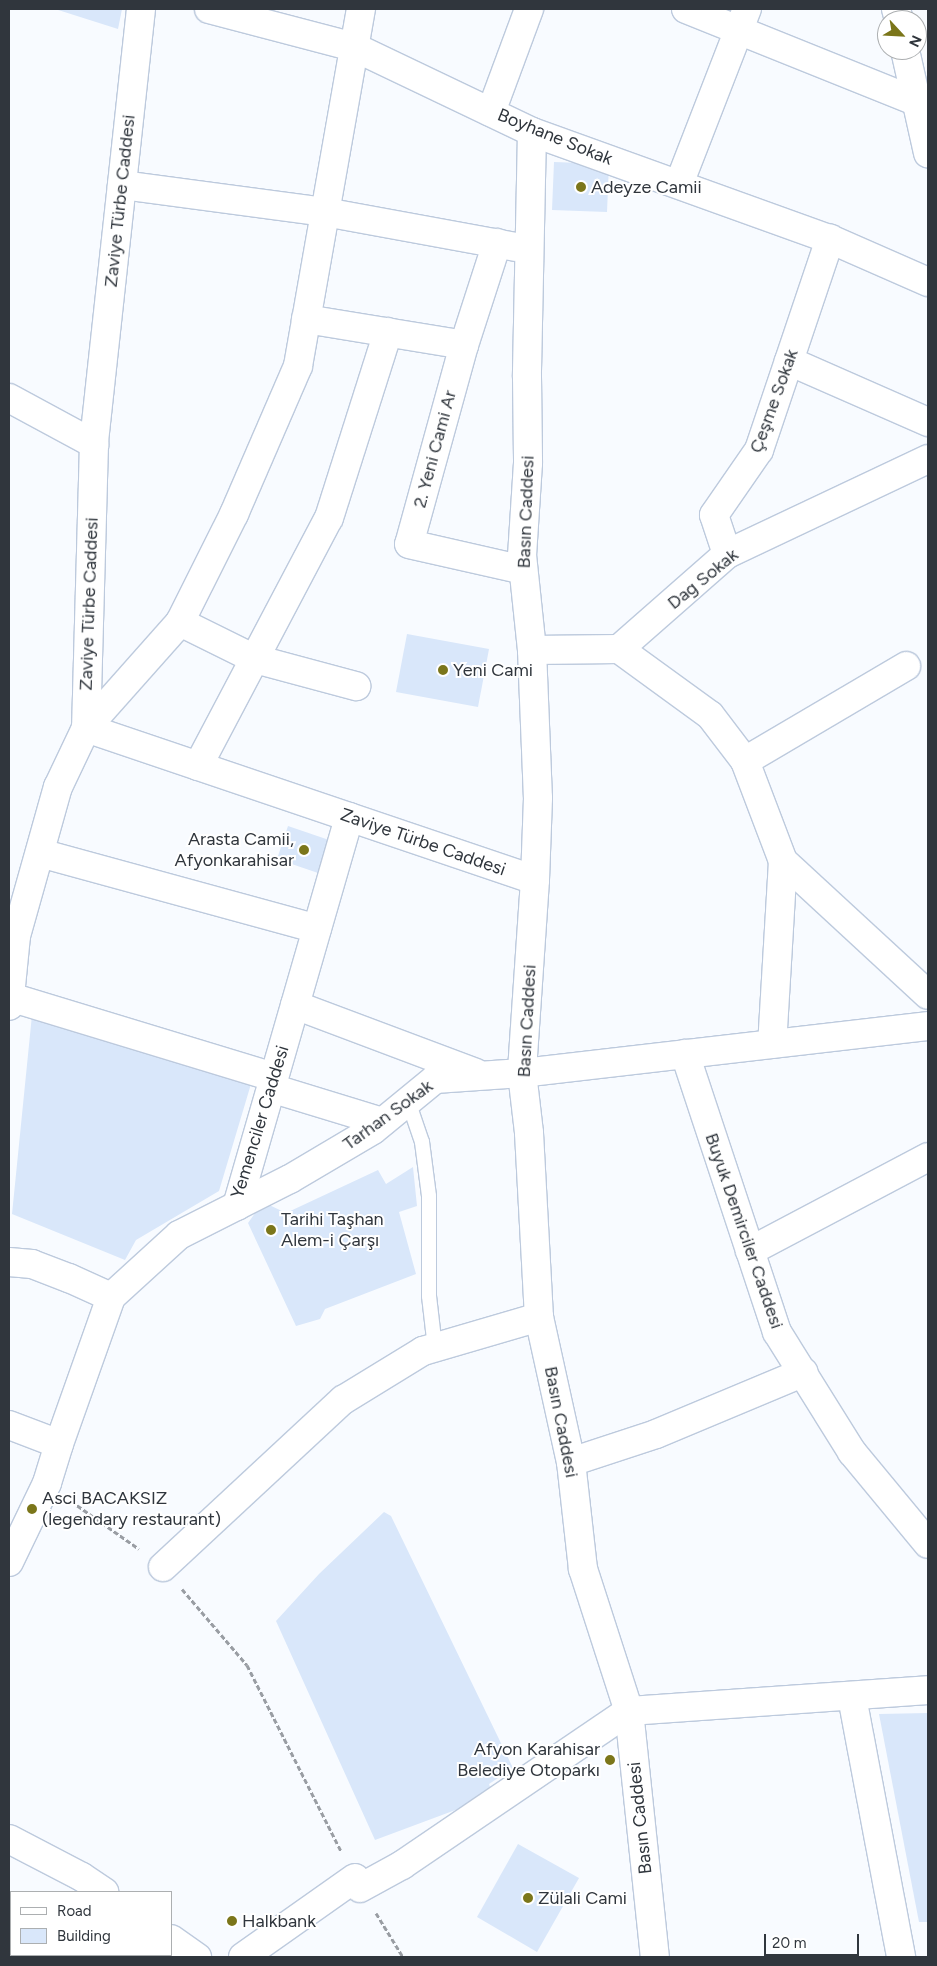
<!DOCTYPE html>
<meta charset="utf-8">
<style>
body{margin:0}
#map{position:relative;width:937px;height:1966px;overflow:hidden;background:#f8fbff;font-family:Figtree,sans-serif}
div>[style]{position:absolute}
.building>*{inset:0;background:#d9e7fa}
.path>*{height:3px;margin-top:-1.5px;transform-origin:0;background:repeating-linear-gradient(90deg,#999da3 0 5px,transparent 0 7.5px)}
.roads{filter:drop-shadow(1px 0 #bdcadd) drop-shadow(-1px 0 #bdcadd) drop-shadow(0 1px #bdcadd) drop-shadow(0 -1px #bdcadd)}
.lane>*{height:14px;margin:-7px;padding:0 7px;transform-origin:7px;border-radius:7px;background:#fff}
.street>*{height:28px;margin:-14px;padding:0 14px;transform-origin:14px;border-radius:14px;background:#fff}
.dots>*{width:14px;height:14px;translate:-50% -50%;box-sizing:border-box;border:2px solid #fff;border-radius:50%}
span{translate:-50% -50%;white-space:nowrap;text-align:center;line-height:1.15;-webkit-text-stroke:4px #fff;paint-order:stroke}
.street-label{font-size:18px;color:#30363d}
.poi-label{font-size:18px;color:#30363d}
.left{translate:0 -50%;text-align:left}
.right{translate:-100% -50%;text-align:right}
.frame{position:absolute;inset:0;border:10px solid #30363d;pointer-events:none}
.legend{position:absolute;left:10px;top:1891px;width:162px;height:65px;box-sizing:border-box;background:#fff;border:1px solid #acafb1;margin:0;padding:6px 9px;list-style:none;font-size:15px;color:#30363d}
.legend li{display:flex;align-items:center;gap:10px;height:25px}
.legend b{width:25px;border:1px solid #acafb1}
.north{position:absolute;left:877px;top:10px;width:50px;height:50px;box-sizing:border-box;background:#fff;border:1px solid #acafb1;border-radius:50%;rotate:115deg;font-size:14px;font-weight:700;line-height:20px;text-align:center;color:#30363d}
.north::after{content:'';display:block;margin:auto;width:18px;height:22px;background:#7b761a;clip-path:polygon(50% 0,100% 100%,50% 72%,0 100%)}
.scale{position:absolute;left:764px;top:1934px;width:95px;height:22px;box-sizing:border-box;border:2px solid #30363d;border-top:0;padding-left:6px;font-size:15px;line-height:18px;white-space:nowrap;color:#30363d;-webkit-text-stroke:4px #fff;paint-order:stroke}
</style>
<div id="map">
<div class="building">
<div style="clip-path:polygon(55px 9px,122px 9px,118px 29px)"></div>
<div style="clip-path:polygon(554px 162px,609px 164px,607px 212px,552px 210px)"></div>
<div style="clip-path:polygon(407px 634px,489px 649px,478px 707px,396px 692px)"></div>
<div style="clip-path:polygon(288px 826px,332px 841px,321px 874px,277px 859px)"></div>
<div style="clip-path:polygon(32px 1015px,251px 1084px,219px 1191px,136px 1240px,125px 1260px,12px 1214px)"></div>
<div style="clip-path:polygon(413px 1167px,417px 1206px,399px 1212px,416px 1274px,325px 1309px,320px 1319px,296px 1326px,248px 1223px,263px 1202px,286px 1213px,378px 1170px,386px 1184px)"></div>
<div style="clip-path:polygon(384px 1512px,391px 1516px,513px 1768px,489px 1784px,493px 1796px,375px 1840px,276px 1621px,319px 1574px)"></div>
<div style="clip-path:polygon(928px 1713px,928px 1922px,919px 1922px,879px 1714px)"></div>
<div style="clip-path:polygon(518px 1844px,579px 1878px,537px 1952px,477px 1917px)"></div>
</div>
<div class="path">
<div style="left:71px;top:1501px;width:83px;rotate:35.2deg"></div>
<div style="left:182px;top:1589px;width:100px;rotate:49.5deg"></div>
<div style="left:247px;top:1665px;width:208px;rotate:63.2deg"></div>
<div style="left:376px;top:1913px;width:52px;rotate:58.5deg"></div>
</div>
<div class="roads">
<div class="lane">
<div style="left:408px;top:1101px;width:43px;rotate:71.1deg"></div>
<div style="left:422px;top:1142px;width:54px;rotate:82.6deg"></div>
<div style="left:429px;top:1196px;width:100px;rotate:90deg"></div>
<div style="left:429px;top:1296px;width:52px;rotate:83.4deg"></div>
</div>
<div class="street">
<div style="left:141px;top:9px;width:438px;rotate:96.2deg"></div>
<div style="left:94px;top:444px;width:284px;rotate:91.6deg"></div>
<div style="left:86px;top:728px;width:474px;rotate:18.7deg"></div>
<div style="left:209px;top:9px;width:150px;rotate:14.7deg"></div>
<div style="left:354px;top:47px;width:197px;rotate:25.5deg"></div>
<div style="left:532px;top:132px;width:317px;rotate:19.8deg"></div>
<div style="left:830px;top:239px;width:107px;rotate:23.7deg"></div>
<div style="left:686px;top:9px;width:249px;rotate:21.9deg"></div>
<div style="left:896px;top:9px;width:11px;rotate:75deg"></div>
<div style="left:905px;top:50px;width:106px;rotate:77.4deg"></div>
<div style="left:491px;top:112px;width:110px;rotate:-69.7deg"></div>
<div style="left:532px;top:132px;width:245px;rotate:91.2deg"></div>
<div style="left:527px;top:377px;width:86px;rotate:89.3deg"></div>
<div style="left:528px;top:463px;width:92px;rotate:93.7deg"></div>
<div style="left:522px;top:555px;width:96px;rotate:84deg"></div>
<div style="left:532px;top:650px;width:148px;rotate:87.7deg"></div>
<div style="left:538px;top:798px;width:82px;rotate:92.1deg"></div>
<div style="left:535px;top:880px;width:193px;rotate:93.9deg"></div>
<div style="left:522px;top:1073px;width:60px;rotate:83.3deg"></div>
<div style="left:529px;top:1133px;width:184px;rotate:86.9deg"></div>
<div style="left:539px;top:1317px;width:148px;rotate:77.6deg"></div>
<div style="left:571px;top:1462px;width:108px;rotate:83.6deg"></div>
<div style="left:583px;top:1569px;width:149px;rotate:72.1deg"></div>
<div style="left:629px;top:1711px;width:247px;rotate:84deg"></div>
<div style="left:679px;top:184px;width:188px;rotate:-68.8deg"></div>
<div style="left:122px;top:185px;width:205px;rotate:7.6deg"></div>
<div style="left:325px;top:212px;width:194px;rotate:10.4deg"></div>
<div style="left:497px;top:243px;width:107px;rotate:107.9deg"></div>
<div style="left:464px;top:345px;width:206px;rotate:105.4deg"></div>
<div style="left:409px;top:544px;width:117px;rotate:12.8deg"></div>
<div style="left:306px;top:319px;width:160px;rotate:9.3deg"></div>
<div style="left:789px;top:361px;width:152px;rotate:23.7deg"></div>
<div style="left:9px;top:398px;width:97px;rotate:28.4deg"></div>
<div style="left:727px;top:554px;width:41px;rotate:-108.4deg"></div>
<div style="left:714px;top:515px;width:79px;rotate:-55.3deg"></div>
<div style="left:759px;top:450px;width:223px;rotate:-71.4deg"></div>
<div style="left:180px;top:622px;width:84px;rotate:26.3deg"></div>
<div style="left:255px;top:659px;width:105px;rotate:15deg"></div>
<div style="left:619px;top:649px;width:112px;rotate:36deg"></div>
<div style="left:710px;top:715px;width:58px;rotate:52.7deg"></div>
<div style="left:745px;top:761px;width:107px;rotate:69.2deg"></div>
<div style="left:783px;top:861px;width:183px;rotate:93.4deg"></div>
<div style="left:532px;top:650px;width:87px;rotate:-0.7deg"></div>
<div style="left:619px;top:649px;width:144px;rotate:-41.3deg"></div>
<div style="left:727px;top:554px;width:222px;rotate:-25.3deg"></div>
<div style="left:745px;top:761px;width:187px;rotate:-30.5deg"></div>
<div style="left:198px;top:766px;width:280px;rotate:-62.2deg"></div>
<div style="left:329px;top:518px;width:195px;rotate:-72.4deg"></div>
<div style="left:40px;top:853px;width:287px;rotate:15.3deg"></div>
<div style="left:783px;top:861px;width:197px;rotate:42.7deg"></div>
<div style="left:10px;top:997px;width:276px;rotate:16.9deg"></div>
<div style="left:295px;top:1005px;width:193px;rotate:20.6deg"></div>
<div style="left:9px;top:1006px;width:70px;rotate:-84.3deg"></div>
<div style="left:16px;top:936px;width:155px;rotate:-74.3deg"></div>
<div style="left:58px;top:787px;width:65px;rotate:-64.6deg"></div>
<div style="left:86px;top:728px;width:142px;rotate:-48.4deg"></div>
<div style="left:180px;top:622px;width:121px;rotate:-63.4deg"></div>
<div style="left:234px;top:514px;width:161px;rotate:-66.6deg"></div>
<div style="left:298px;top:366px;width:363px;rotate:-80deg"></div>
<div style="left:685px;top:1054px;width:293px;rotate:71.7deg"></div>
<div style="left:777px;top:1332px;width:142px;rotate:58deg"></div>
<div style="left:852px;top:1452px;width:119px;rotate:50.4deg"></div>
<div style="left:271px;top:1088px;width:116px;rotate:17deg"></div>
<div style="left:237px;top:1206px;width:405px;rotate:-73.9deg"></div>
<div style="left:750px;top:1251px;width:201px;rotate:-27.8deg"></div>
<div style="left:9px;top:1262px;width:23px;rotate:5deg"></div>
<div style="left:32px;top:1264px;width:40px;rotate:21deg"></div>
<div style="left:69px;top:1278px;width:46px;rotate:24.3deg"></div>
<div style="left:9px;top:1425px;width:53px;rotate:20.8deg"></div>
<div style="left:571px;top:1462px;width:89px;rotate:-18.2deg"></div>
<div style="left:656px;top:1434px;width:160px;rotate:-22.7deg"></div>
<div style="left:9px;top:1562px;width:88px;rotate:-64.3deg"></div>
<div style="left:47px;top:1483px;width:41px;rotate:-72.9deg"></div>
<div style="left:59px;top:1444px;width:156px;rotate:-70.5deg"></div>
<div style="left:111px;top:1297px;width:92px;rotate:-42.4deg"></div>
<div style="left:179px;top:1235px;width:124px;rotate:-26.8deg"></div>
<div style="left:290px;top:1179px;width:96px;rotate:-30.6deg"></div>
<div style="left:373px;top:1130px;width:80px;rotate:-39.4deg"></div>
<div style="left:435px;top:1079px;width:87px;rotate:-3.9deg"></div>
<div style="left:522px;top:1073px;width:409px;rotate:-6.6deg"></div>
<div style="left:163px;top:1567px;width:246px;rotate:-42.9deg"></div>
<div style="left:343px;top:1400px;width:94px;rotate:-31.5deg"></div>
<div style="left:423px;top:1351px;width:121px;rotate:-16.3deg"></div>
<div style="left:852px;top:1697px;width:265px;rotate:79.3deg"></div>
<div style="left:9px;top:1839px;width:82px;rotate:27.5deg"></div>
<div style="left:82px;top:1877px;width:27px;rotate:34deg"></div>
<div style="left:360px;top:1888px;width:48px;rotate:-28.7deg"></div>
<div style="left:402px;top:1865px;width:274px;rotate:-34.2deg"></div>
<div style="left:629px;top:1711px;width:300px;rotate:-4deg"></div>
<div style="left:171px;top:1939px;width:32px;rotate:35deg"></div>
<div style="left:243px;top:1957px;width:137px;rotate:-35.2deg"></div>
</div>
</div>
<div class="dots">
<div style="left:581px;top:187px;background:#7b761a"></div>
<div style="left:443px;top:670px;background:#7b761a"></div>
<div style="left:304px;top:850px;background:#7b761a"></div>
<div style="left:271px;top:1230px;background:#7b761a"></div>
<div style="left:32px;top:1509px;background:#7b761a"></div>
<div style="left:610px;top:1760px;background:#7b761a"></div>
<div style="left:528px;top:1898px;background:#7b761a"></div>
<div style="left:232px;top:1921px;background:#7b761a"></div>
</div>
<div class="street-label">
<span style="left:555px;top:137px;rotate:22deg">Boyhane Sokak</span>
<span style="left:120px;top:201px;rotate:-84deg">Zaviye Türbe Caddesi</span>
<span style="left:774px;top:401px;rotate:-70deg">Çeşme Sokak</span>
<span style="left:435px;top:449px;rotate:-75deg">2. Yeni Cami Ar</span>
<span style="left:526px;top:512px;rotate:-88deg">Basın Caddesi</span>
<span style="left:703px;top:579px;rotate:-39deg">Dag Sokak</span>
<span style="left:89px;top:604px;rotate:-88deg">Zaviye Türbe Caddesi</span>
<span style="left:423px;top:842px;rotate:19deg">Zaviye Türbe Caddesi</span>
<span style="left:527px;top:1021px;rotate:-87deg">Basın Caddesi</span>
<span style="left:388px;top:1115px;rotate:-36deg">Tarhan Sokak</span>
<span style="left:260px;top:1122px;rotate:-73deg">Yemenciler Caddesi</span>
<span style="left:744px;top:1231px;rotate:71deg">Buyuk Demirciler Caddesi</span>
<span style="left:561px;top:1422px;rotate:79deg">Basın Caddesi</span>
<span style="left:640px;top:1818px;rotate:-96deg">Basın Caddesi</span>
</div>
<div class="poi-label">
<span class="left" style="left:591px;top:187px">Adeyze Camii</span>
<span class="left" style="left:453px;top:670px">Yeni Cami</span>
<span class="right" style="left:294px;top:850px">Arasta Camii,<br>Afyonkarahisar</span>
<span class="left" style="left:281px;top:1230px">Tarihi Taşhan<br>Alem-i Çarşı</span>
<span class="left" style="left:42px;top:1509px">Asci BACAKSIZ<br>(legendary restaurant)</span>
<span class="right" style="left:600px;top:1760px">Afyon Karahisar<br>Belediye Otoparkı</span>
<span class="left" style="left:538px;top:1898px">Zülali Cami</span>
<span class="left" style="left:242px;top:1921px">Halkbank</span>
</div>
<div class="frame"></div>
<ul class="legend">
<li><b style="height:6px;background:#fff"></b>Road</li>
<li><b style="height:14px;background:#d9e7fa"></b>Building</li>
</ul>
<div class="north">N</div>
<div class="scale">20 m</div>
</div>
